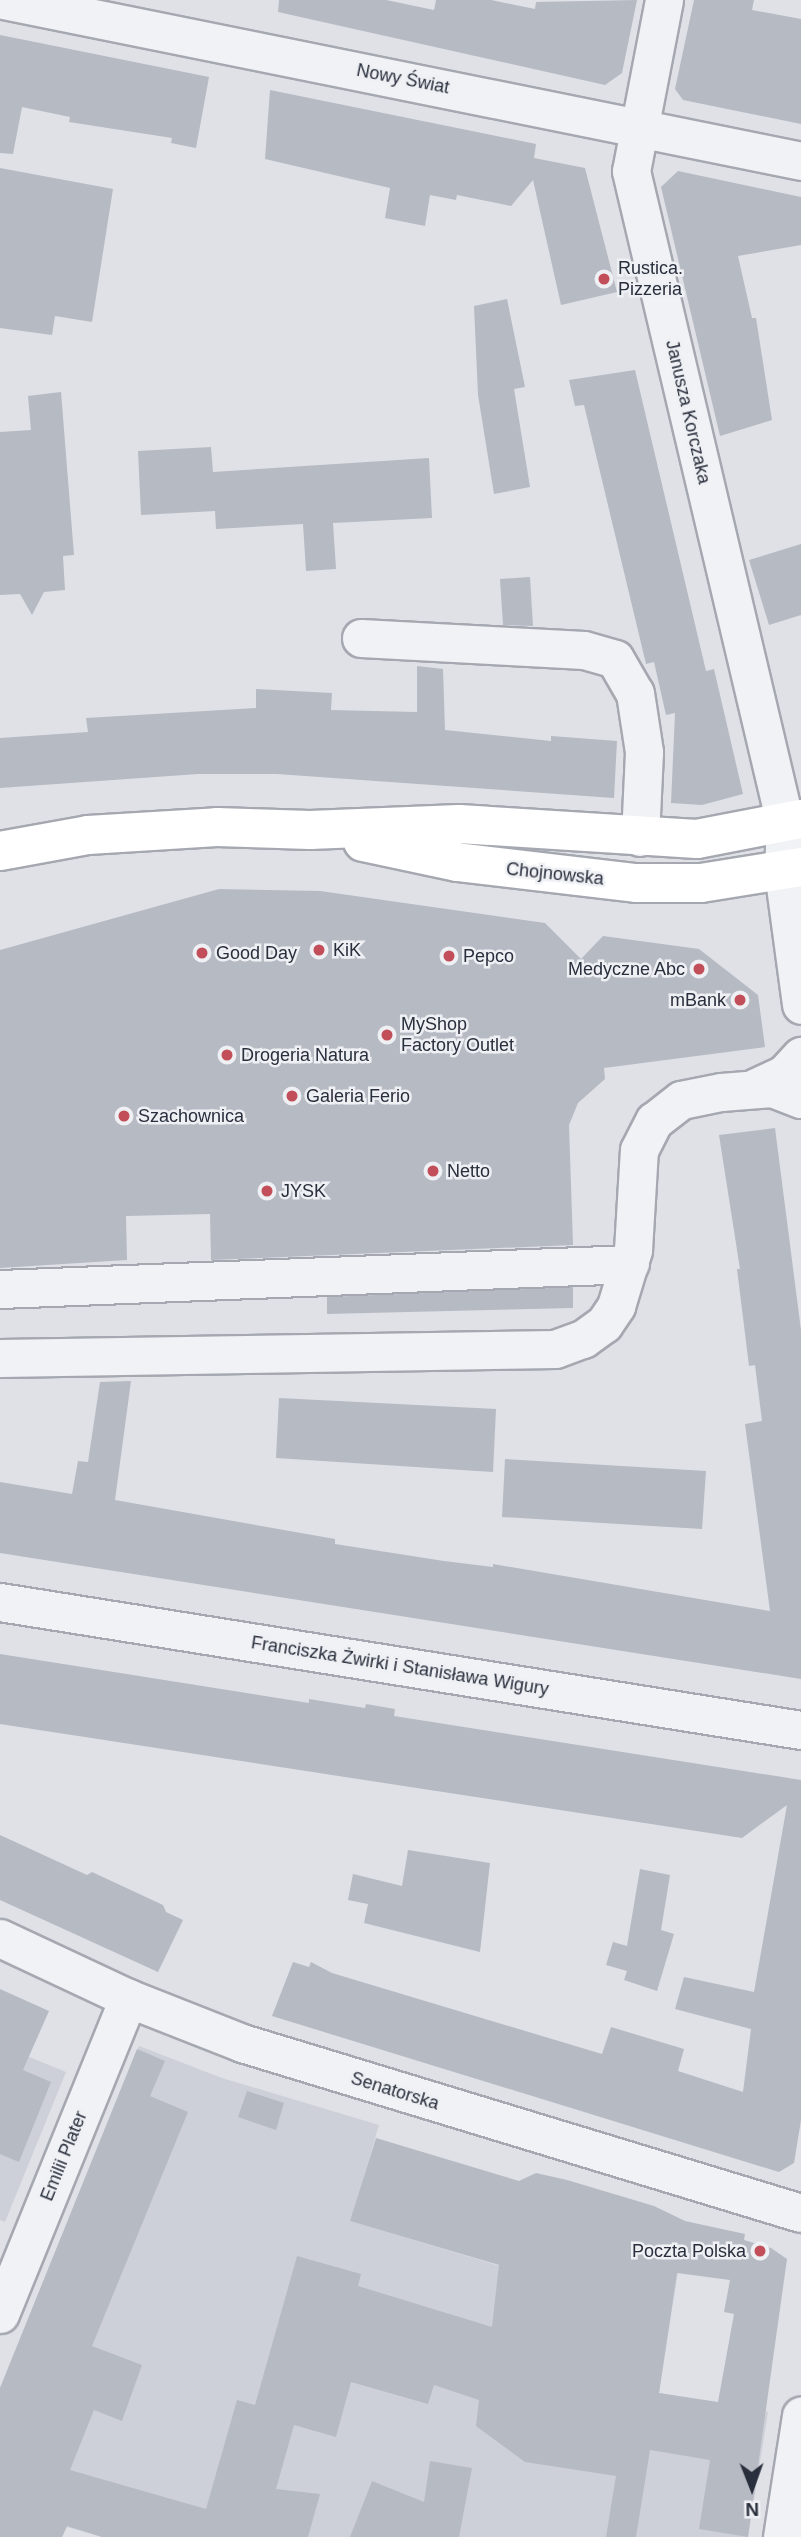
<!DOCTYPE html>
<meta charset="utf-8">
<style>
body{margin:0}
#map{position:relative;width:801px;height:2537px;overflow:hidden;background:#dfe1e7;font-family:Helvetica,sans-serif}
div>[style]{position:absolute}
.built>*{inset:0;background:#cdd0d8}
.building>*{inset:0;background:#b6bac3}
.roads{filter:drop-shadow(2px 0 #a5a8b0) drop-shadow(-2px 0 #a5a8b0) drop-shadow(0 2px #a5a8b0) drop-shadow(0 -2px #a5a8b0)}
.minor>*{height:37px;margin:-18.5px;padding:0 18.5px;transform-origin:18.5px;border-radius:18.5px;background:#f1f2f5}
.major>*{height:38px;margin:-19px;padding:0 19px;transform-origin:19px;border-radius:19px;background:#fff}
.dots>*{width:19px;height:19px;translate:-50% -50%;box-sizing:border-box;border:4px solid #eef0f4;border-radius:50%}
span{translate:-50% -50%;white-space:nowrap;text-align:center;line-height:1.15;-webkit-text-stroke:5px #eef0f4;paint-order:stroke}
.street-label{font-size:18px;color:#292f3c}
.poi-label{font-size:18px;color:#292f3c}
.left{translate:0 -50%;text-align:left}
.right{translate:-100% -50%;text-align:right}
.north{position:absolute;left:717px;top:2453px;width:70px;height:70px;-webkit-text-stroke:5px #eef0f4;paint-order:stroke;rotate:179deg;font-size:19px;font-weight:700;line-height:28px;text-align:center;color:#292f3c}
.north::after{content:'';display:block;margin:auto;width:24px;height:32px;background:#292f3c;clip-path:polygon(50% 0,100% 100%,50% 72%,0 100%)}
</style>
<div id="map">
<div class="built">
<div style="clip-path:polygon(0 2045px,66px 2072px,5px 2222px,0 2220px)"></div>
<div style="clip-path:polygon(139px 2046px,222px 2078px,379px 2125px,351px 2221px,500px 2266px,681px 2252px,659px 2393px,768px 2412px,748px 2537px,102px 2537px,67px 2527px,62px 2537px,0 2537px,0 2388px)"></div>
</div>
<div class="building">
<div style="clip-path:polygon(279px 0,386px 0,434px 10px,436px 0,491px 0,535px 9px,536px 2px,637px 0,622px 73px,605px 85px,278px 12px)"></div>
<div style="clip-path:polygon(694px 0,754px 0,752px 10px,801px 19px,801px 124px,683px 100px,675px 89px)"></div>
<div style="clip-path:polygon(0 35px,209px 77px,196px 148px,171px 143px,172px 138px,69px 122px,70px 117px,22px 107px,13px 154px,0 153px)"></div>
<div style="clip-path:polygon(270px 90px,536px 144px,534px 158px,585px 168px,617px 292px,561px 305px,533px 180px,511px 206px,457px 195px,456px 200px,430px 195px,425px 226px,385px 218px,390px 188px,265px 159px)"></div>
<div style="clip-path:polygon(0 168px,113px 189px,92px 322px,55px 316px,52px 335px,0 328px)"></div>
<div style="clip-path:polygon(678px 171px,801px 197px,801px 245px,738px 256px,752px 318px,756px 318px,772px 420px,720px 436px,661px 187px)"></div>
<div style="clip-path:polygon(507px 299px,525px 387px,514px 389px,530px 487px,494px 494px,478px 395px,474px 306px)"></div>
<div style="clip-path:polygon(635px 370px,706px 671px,714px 669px,743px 794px,702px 805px,671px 803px,675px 713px,666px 715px,654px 662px,646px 664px,584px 405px,575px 406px,569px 380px)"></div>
<div style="clip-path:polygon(61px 392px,74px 555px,63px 556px,65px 590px,44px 592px,32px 615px,20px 594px,0 595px,0 432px,31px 430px,28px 396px)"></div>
<div style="clip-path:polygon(211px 447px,213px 472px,429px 458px,432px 518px,333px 523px,336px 569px,306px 571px,303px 524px,216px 529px,215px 511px,141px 515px,138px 451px)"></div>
<div style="clip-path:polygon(801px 544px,801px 615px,769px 625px,749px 560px)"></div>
<div style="clip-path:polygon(530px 577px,533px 626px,503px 625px,500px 579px)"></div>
<div style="clip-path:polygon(417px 666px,443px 669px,445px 730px,551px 741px,551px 736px,617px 741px,614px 798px,277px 774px,198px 774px,0 788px,0 738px,88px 732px,86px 718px,256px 708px,256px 689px,332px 693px,331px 710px,417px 712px)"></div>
<div style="clip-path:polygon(219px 889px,320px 891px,545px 923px,581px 959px,603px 936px,699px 949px,758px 995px,765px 1047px,604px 1068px,605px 1079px,578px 1103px,569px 1125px,573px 1245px,211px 1260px,210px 1214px,126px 1216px,127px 1260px,0 1268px,0 950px)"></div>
<div style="clip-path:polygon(775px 1128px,801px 1330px,801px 1679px,0 1553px,0 1482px,72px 1494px,78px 1461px,88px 1462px,100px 1382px,131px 1381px,115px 1500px,335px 1539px,335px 1544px,444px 1561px,493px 1567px,493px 1564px,770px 1611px,745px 1424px,762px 1421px,755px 1365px,749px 1366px,737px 1269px,740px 1269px,719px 1135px)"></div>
<div style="clip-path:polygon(573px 1287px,573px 1308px,327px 1314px,327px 1297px)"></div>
<div style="clip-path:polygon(279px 1398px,496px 1409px,493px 1472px,276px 1458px)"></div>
<div style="clip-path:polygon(505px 1459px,706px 1471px,702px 1529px,502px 1517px)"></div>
<div style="clip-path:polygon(0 1654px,309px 1703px,309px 1699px,365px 1708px,366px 1704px,395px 1709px,394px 1716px,801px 1780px,801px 2120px,794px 2163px,779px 2172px,272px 2016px,293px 1962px,309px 1967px,311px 1962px,332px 1973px,602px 2054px,611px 2027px,684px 2049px,678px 2071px,743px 2092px,751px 2029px,675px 2009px,684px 1977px,754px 1992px,787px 1805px,742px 1838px,0 1724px)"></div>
<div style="clip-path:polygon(0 1835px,87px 1875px,92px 1872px,163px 1905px,166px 1912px,183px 1920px,158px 1972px,0 1900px)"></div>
<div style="clip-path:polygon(408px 1850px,490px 1863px,480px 1952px,364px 1923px,368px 1904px,348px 1900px,353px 1874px,402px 1886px)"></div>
<div style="clip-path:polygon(640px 1869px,670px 1875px,661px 1930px,674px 1934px,657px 1991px,624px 1980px,627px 1971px,606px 1965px,613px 1942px,627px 1946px)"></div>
<div style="clip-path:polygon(0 1989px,49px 2011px,23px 2070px,51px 2082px,19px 2162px,0 2154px)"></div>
<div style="clip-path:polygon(evenodd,137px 2049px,165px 2061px,150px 2096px,188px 2112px,92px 2346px,142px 2365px,122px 2421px,94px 2410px,70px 2470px,206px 2509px,237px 2400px,255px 2405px,297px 2256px,361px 2274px,358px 2286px,492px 2327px,499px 2265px,350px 2221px,376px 2138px,519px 2181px,536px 2173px,567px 2180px,654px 2206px,685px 2221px,745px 2234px,744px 2240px,771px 2248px,787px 2259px,748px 2537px,699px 2529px,710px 2460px,650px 2450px,636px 2537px,606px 2537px,616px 2476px,525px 2462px,476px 2426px,479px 2400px,434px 2385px,428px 2404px,351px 2382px,336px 2437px,294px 2425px,276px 2489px,320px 2494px,308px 2537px,102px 2537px,67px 2526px,62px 2537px,0 2537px,0 2388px,137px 2049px,677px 2273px,730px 2280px,724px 2312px,734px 2314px,718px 2402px,659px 2393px,677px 2273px)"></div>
<div style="clip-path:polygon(247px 2091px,284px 2103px,276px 2130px,238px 2117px)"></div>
<div style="clip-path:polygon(430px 2461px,472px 2468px,459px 2537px,350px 2537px,372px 2481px,424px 2502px)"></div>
</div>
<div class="roads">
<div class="minor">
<div style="left:4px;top:0;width:813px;rotate:11.42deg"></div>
<div style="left:664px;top:0;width:174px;rotate:100.9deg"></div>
<div style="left:631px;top:171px;width:670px;rotate:76.71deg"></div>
<div style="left:785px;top:823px;width:48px;rotate:92.4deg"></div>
<div style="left:783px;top:871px;width:135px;rotate:82.3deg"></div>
<div style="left:361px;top:638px;width:223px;rotate:3.1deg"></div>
<div style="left:584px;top:650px;width:32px;rotate:16deg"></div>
<div style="left:615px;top:659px;width:39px;rotate:60deg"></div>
<div style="left:635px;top:693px;width:60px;rotate:81.3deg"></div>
<div style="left:644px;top:752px;width:85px;rotate:92.7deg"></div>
<div style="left:756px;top:1087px;width:31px;rotate:-25deg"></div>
<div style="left:784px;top:1074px;width:25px;rotate:-47deg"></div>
<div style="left:0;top:1289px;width:630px;rotate:-2.27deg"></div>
<div style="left:0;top:1358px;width:555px;rotate:-0.93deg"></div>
<div style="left:555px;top:1349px;width:30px;rotate:-20deg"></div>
<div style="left:583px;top:1339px;width:26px;rotate:-36deg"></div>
<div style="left:604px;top:1324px;width:22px;rotate:-56deg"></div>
<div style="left:616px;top:1306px;width:59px;rotate:-73.1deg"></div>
<div style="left:633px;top:1250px;width:100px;rotate:-86.6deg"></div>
<div style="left:639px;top:1150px;width:33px;rotate:-63deg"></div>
<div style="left:654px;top:1121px;width:34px;rotate:-38deg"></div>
<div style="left:681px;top:1100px;width:41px;rotate:-11.3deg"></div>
<div style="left:721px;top:1092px;width:51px;rotate:-4.5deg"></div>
<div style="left:772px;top:1088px;width:31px;rotate:21deg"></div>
<div style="left:0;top:1602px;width:811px;rotate:9.08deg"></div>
<div style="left:0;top:1938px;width:141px;rotate:25.1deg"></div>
<div style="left:128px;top:1998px;width:123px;rotate:21.5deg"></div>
<div style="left:242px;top:2043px;width:584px;rotate:16.92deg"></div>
<div style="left:0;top:2314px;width:341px;rotate:-67.9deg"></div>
<div style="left:782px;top:2537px;width:123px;rotate:-81.1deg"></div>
</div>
<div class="major">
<div style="left:363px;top:842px;width:96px;rotate:12deg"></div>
<div style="left:457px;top:862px;width:180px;rotate:6.7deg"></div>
<div style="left:636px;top:883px;width:65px"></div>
<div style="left:701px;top:883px;width:101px;rotate:-9.1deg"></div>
<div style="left:0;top:851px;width:89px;rotate:-10.3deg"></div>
<div style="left:88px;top:835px;width:129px;rotate:-3.5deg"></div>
<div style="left:217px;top:827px;width:93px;rotate:1.8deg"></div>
<div style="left:310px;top:830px;width:149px;rotate:-2.3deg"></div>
<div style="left:459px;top:824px;width:238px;rotate:3.6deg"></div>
<div style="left:697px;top:839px;width:106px;rotate:-10.9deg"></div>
</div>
</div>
<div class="dots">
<div style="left:604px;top:279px;background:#c14e58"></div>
<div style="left:319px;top:950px;background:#c14e58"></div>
<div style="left:202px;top:953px;background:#c14e58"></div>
<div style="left:449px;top:956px;background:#c14e58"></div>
<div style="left:699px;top:969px;background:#c14e58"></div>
<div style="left:740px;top:1000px;background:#c14e58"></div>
<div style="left:387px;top:1035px;background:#c14e58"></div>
<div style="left:227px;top:1055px;background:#c14e58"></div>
<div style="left:292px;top:1096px;background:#c14e58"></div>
<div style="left:124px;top:1116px;background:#c14e58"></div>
<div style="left:433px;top:1171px;background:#c14e58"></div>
<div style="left:267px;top:1191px;background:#c14e58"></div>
<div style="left:760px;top:2251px;background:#c14e58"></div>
</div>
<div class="street-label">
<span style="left:403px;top:79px;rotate:11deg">Nowy Świat</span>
<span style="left:688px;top:412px;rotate:77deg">Janusza Korczaka</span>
<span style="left:555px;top:874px;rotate:6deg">Chojnowska</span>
<span style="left:400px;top:1666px;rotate:9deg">Franciszka Żwirki i Stanisława Wigury</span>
<span style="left:395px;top:2091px;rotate:17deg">Senatorska</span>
<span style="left:64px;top:2156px;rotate:-68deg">Emilii Plater</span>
</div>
<div class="poi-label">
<span class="left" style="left:618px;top:279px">Rustica.<br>Pizzeria</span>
<span class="left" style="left:333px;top:950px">KiK</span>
<span class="left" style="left:216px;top:953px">Good Day</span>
<span class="left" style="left:463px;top:956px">Pepco</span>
<span class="right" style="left:685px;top:969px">Medyczne Abc</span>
<span class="right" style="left:726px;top:1000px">mBank</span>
<span class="left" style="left:401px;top:1035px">MyShop<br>Factory Outlet</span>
<span class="left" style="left:241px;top:1055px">Drogeria Natura</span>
<span class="left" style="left:306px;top:1096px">Galeria Ferio</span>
<span class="left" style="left:138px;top:1116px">Szachownica</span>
<span class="left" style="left:447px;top:1171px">Netto</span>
<span class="left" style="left:281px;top:1191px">JYSK</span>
<span class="right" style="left:746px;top:2251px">Poczta Polska</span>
</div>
<div class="north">N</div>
</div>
